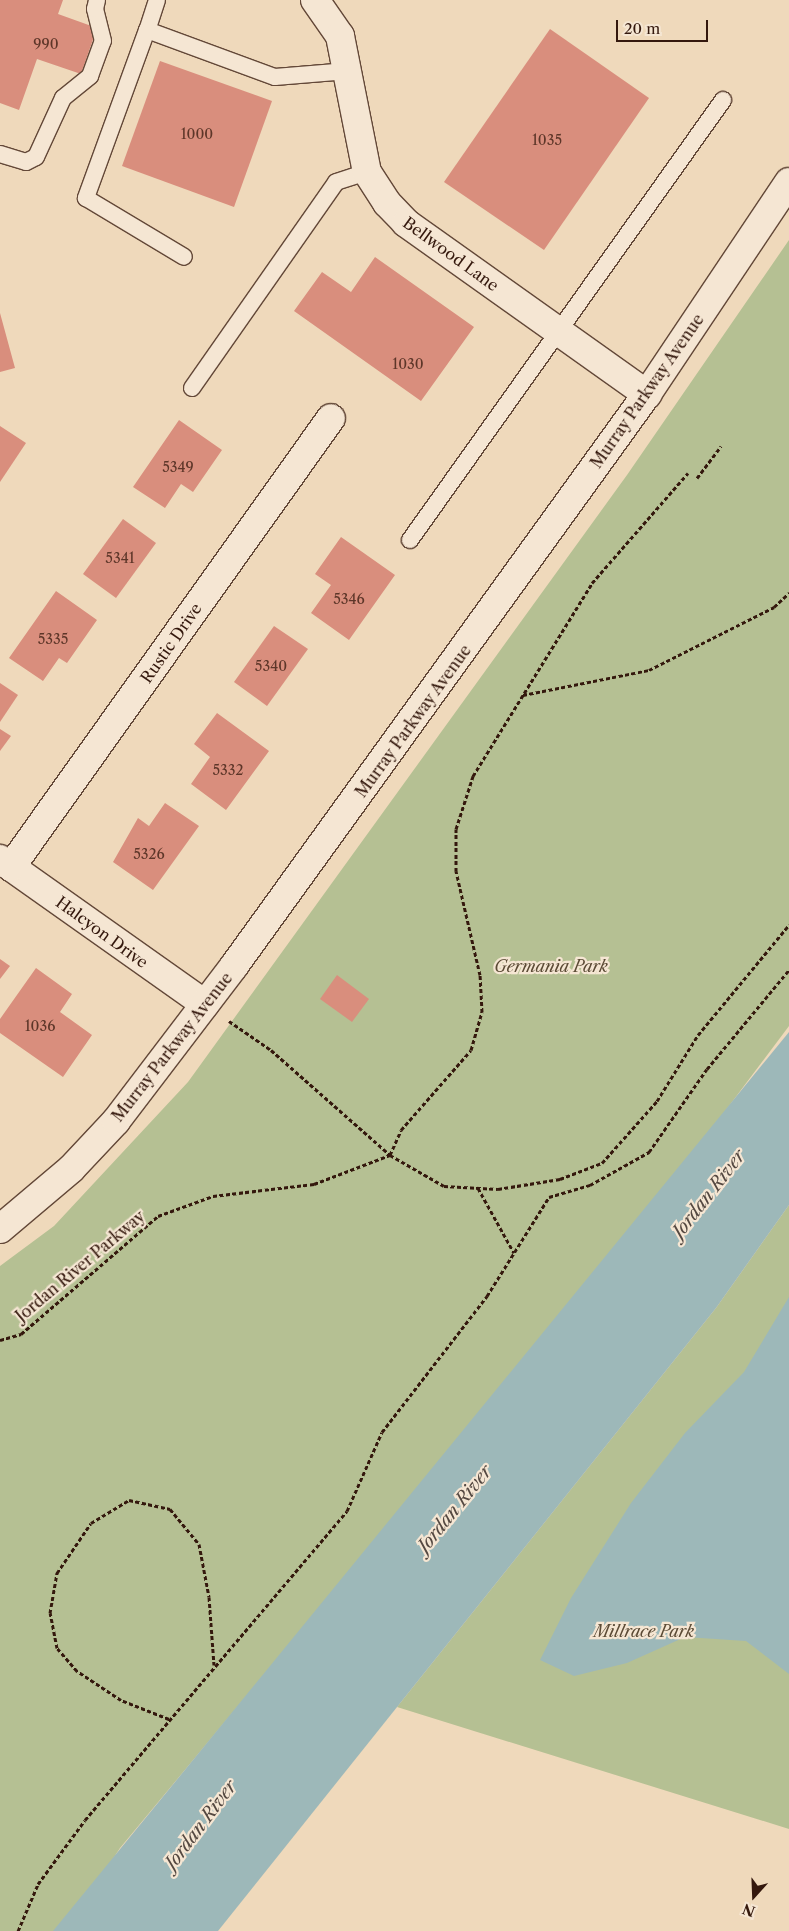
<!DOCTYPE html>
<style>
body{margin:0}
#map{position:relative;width:789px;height:1931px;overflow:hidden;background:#efd9bb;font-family:"Libre Caslon Text",serif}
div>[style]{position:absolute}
.green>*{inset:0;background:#b5c093}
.water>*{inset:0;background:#9db8b9}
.building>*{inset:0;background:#d98e7d}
.path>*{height:3px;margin-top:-1.5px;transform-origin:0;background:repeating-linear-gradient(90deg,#34180d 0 4px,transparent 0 6.5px)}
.roads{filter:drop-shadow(1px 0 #634838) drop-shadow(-1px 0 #634838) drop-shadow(0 1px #634838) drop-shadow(0 -1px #634838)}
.lane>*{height:16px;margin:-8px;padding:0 8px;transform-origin:8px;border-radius:8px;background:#f5e6d3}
.street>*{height:28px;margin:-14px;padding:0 14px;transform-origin:14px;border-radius:14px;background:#f5e6d3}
span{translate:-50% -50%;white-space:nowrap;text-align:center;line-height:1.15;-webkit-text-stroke:4.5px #f5e6d3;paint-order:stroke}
.number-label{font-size:14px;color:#5d3629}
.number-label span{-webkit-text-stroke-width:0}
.street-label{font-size:16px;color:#34180d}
.park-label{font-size:16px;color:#5b4a35;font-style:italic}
.water-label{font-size:18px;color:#544841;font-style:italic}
.north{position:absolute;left:729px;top:1871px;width:50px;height:50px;-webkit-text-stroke:4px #f5e6d3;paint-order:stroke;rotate:200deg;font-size:14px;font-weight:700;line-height:20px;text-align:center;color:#34180d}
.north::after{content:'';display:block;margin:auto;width:18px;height:22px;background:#34180d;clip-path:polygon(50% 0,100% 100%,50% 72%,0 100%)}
.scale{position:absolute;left:616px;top:20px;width:92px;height:22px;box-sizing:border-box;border:2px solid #34180d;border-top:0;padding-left:6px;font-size:15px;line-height:18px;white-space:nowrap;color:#34180d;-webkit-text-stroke:4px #f5e6d3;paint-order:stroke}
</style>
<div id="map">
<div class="green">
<div style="clip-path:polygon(789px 240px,789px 1026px,591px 1290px,356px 1564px,120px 1848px,66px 1931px,0 1931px,0 1266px,54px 1226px,188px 1082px,627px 475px)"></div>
<div style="clip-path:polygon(789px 1205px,789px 1829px,397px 1707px,716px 1308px)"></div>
</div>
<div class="water">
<div style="clip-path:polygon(789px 1032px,789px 1205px,716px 1308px,218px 1931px,53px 1931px)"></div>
<div style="clip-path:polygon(789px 1297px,789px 1674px,746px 1641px,685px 1637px,627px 1663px,574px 1676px,540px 1660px,571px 1598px,631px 1503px,685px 1433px,744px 1372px)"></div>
</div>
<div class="building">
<div style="clip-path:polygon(0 0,63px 0,58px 14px,97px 28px,81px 74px,37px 59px,19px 110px,0 103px)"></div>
<div style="clip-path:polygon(550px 29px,649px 98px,544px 250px,444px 182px)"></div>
<div style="clip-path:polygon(160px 61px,272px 101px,234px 207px,122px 166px)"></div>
<div style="clip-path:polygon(375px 257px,474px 327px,421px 401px,294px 311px,322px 272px,351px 292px)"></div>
<div style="clip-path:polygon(0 313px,15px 368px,0 372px)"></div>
<div style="clip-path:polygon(179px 420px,222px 450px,193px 492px,181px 484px,165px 508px,133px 487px)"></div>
<div style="clip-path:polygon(0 426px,26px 443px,0 482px)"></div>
<div style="clip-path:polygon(123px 519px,156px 543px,116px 598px,83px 574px)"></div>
<div style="clip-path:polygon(341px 537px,395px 575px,349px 640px,311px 613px,331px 585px,315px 574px)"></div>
<div style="clip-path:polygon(56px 591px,97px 620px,67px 663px,59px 658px,43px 681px,9px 658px)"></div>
<div style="clip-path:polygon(274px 626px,308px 649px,267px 706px,234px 682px)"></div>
<div style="clip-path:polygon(0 683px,18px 695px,0 722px)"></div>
<div style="clip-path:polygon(217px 713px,269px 751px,226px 810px,191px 784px,210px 757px,194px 744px)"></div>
<div style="clip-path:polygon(0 729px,11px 736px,0 751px)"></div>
<div style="clip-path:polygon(165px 803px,199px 826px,153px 890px,113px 862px,138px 818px,149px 826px)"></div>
<div style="clip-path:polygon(0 959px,10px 966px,0 979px)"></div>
<div style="clip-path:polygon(36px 968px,72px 994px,60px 1012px,92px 1035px,63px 1077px,0 1033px,0 1019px)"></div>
<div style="clip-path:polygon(337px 975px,369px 999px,352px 1022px,320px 999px)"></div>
</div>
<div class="path">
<div style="left:697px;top:478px;width:40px;rotate:-53deg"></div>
<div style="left:523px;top:695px;width:128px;rotate:-11.2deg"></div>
<div style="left:649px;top:670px;width:140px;rotate:-26.7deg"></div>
<div style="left:774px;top:607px;width:21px;rotate:-43deg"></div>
<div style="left:229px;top:1021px;width:51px;rotate:34.6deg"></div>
<div style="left:271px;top:1050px;width:159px;rotate:41.4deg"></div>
<div style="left:390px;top:1155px;width:62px;rotate:29.9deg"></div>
<div style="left:444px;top:1186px;width:54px;rotate:3.2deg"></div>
<div style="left:498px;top:1189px;width:63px;rotate:-9.2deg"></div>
<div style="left:560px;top:1179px;width:45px;rotate:-20.9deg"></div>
<div style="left:602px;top:1163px;width:83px;rotate:-48.4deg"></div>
<div style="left:657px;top:1101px;width:78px;rotate:-58.2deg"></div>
<div style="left:698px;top:1035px;width:143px;rotate:-50.4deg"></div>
<div style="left:390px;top:1155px;width:27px;rotate:-66deg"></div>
<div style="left:401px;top:1130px;width:106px;rotate:-48.8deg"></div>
<div style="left:471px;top:1050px;width:40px;rotate:-74deg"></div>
<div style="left:482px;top:1012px;width:37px;rotate:-93deg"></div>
<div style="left:480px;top:975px;width:107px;rotate:-103deg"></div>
<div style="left:456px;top:871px;width:42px;rotate:-90deg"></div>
<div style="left:456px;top:829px;width:56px;rotate:-72.2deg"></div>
<div style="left:473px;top:776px;width:227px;rotate:-58.3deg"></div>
<div style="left:592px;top:583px;width:146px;rotate:-48.9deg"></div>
<div style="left:478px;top:1188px;width:74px;rotate:61deg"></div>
<div style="left:0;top:1340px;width:22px;rotate:-16deg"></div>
<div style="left:21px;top:1334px;width:181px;rotate:-40.7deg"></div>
<div style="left:158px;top:1216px;width:59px;rotate:-20deg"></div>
<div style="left:213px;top:1196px;width:102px;rotate:-6.8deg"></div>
<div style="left:314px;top:1184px;width:81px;rotate:-20.9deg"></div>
<div style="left:169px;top:1719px;width:52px;rotate:-158.4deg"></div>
<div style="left:121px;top:1700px;width:53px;rotate:-146.6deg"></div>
<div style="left:77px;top:1671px;width:30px;rotate:-131deg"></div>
<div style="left:57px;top:1648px;width:36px;rotate:-101deg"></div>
<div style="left:50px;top:1613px;width:41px;rotate:-80.1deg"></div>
<div style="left:57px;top:1573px;width:60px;rotate:-55.8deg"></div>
<div style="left:91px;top:1523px;width:44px;rotate:-31.2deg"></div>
<div style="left:129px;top:1500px;width:42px;rotate:12.4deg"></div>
<div style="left:170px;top:1509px;width:45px;rotate:50.4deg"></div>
<div style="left:199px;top:1544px;width:54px;rotate:79.3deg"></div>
<div style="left:209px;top:1597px;width:68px;rotate:85.8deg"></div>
<div style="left:18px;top:1931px;width:51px;rotate:-66.9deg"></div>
<div style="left:38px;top:1884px;width:79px;rotate:-53.7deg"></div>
<div style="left:85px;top:1820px;width:405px;rotate:-49.7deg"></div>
<div style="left:347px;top:1511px;width:86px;rotate:-66.1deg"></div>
<div style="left:382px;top:1432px;width:172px;rotate:-52.3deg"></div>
<div style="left:487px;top:1296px;width:117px;rotate:-57.9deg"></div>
<div style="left:549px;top:1197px;width:43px;rotate:-16.3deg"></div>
<div style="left:590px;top:1185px;width:68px;rotate:-29.2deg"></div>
<div style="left:649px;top:1152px;width:101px;rotate:-55.1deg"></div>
<div style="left:707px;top:1069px;width:129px;rotate:-50.4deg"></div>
</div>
<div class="roads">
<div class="lane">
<div style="left:157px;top:0;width:32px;rotate:108deg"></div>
<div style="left:147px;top:30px;width:136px;rotate:20.2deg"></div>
<div style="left:275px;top:77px;width:73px;rotate:-4.7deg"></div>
<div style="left:147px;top:30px;width:179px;rotate:110deg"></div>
<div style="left:86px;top:198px;width:114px;rotate:31deg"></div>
<div style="left:0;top:154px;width:27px;rotate:17deg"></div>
<div style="left:26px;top:162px;width:11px;rotate:-27deg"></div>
<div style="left:36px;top:157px;width:65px;rotate:-65.4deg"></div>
<div style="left:63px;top:98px;width:35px;rotate:-39deg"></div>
<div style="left:90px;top:76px;width:37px;rotate:-70deg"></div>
<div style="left:103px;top:41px;width:33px;rotate:-104deg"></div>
<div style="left:95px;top:9px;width:9px;rotate:-77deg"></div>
<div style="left:192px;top:388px;width:251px;rotate:-55deg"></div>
<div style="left:336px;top:182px;width:33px;rotate:-18deg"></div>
<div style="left:410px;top:540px;width:540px;rotate:-54.57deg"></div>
</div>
<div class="street">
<div style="left:315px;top:0;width:44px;rotate:55.2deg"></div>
<div style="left:340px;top:36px;width:139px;rotate:78.8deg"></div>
<div style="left:367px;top:172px;width:37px;rotate:57deg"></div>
<div style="left:387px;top:203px;width:28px;rotate:46deg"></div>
<div style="left:406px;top:223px;width:296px;rotate:35.4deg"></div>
<div style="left:0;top:859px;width:251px;rotate:35.3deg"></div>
<div style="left:11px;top:867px;width:551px;rotate:-54.52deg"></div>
<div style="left:0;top:1229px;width:93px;rotate:-40.2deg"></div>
<div style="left:71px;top:1169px;width:66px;rotate:-46.8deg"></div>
<div style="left:116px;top:1121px;width:195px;rotate:-52.7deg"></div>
<div style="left:234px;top:966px;width:706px;rotate:-54.17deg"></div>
<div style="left:647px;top:394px;width:255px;rotate:-56.2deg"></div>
</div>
</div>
<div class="number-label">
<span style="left:46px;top:44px">990</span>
<span style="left:197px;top:134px">1000</span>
<span style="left:547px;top:140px">1035</span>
<span style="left:408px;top:364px">1030</span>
<span style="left:178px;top:467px">5349</span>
<span style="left:120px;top:558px">5341</span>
<span style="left:349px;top:599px">5346</span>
<span style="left:53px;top:639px">5335</span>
<span style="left:271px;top:666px">5340</span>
<span style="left:228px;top:770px">5332</span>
<span style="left:149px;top:854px">5326</span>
<span style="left:40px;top:1026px">1036</span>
</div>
<div class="street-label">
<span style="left:451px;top:254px;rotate:36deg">Bellwood Lane</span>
<span style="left:647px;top:391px;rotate:-55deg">Murray Parkway Avenue</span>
<span style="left:171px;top:643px;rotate:-55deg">Rustic Drive</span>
<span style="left:413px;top:721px;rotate:-54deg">Murray Parkway Avenue</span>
<span style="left:102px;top:932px;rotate:36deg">Halcyon Drive</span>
<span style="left:172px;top:1047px;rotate:-52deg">Murray Parkway Avenue</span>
<span style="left:80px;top:1266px;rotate:-40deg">Jordan River Parkway</span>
</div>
<div class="park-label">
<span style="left:551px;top:966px">Germania Park</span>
<span style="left:644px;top:1631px">Millrace Park</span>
</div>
<div class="water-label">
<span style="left:709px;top:1194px;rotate:-52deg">Jordan River</span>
<span style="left:455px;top:1509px;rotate:-51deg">Jordan River</span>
<span style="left:201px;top:1825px;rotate:-53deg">Jordan River</span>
</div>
<div class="north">N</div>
<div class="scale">20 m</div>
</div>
